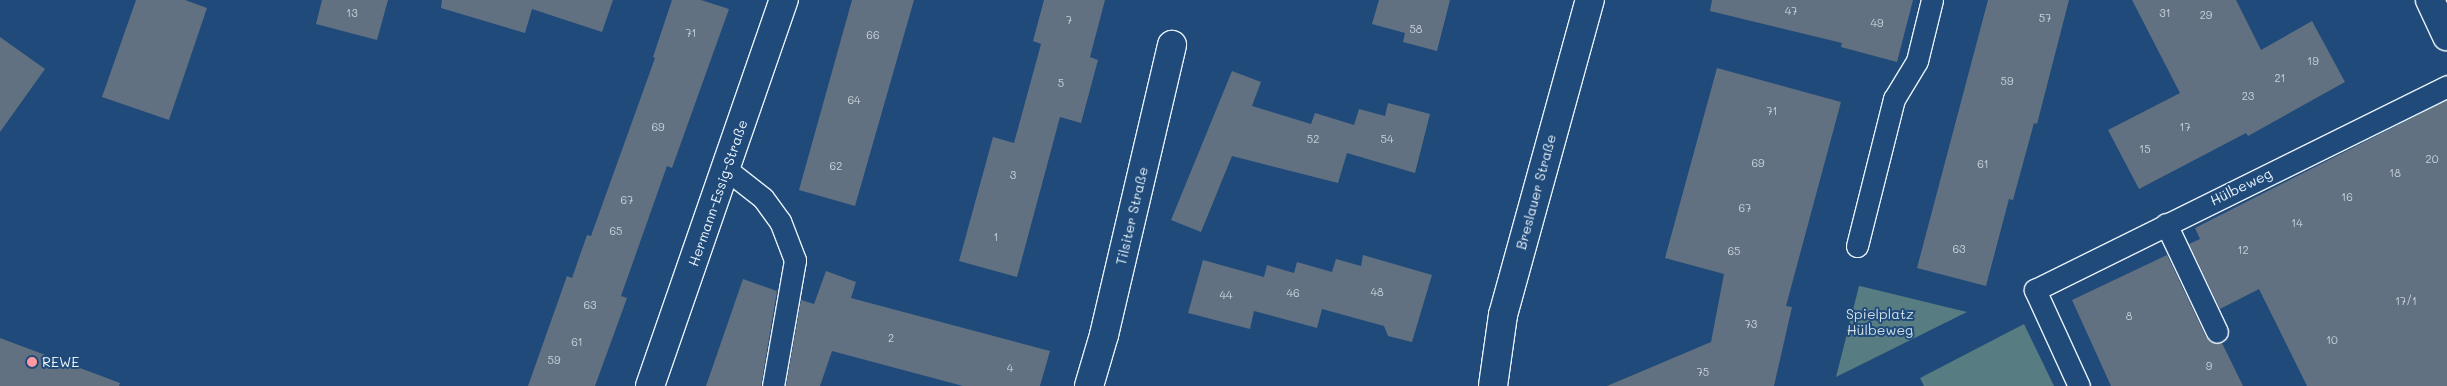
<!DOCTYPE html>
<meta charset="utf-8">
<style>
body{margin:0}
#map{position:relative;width:2447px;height:386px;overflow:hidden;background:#1f4a7a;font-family:Mali,sans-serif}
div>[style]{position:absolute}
.green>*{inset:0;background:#577c82}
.building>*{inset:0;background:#627181}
.roads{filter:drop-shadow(1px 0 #e8f1f8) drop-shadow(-1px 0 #e8f1f8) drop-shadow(0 1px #e8f1f8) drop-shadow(0 -1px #e8f1f8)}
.lane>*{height:21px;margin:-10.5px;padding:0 10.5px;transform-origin:10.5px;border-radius:10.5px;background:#1f4a7a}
.street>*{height:28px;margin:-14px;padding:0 14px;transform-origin:14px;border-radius:14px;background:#1f4a7a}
.dots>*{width:14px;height:14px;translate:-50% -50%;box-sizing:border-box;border:2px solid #1f4a7a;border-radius:50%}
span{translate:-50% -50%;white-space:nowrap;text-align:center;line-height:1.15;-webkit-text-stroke:4px #1f4a7a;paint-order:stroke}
.number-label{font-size:11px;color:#c6d1da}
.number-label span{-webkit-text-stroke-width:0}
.street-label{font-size:14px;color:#e8f1f8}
.park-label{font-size:14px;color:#d2dfe6}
.poi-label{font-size:14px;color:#e8f1f8}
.left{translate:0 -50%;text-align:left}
</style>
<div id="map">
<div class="green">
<div style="clip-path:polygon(1859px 286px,1860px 286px,1967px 312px,1836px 377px)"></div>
<div style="clip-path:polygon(2024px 324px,2054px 386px,1924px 386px,1920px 378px)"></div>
</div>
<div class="building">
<div style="clip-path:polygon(136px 0,185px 0,207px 8px,169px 120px,102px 97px)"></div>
<div style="clip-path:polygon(322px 0,388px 0,377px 40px,316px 24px)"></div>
<div style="clip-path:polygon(442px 0,613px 0,602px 32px,532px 9px,525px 33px,441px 8px)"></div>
<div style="clip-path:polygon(672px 0,701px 0,729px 9px,672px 168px,667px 166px,621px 296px,627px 298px,595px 386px,528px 386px,567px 276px,572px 278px,587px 235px,591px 236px,655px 58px,653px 57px)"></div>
<div style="clip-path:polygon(852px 0,914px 0,855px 206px,799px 190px)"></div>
<div style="clip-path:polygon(1044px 0,1105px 0,1090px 57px,1098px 60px,1081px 123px,1060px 117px,1017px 277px,959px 261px,993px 137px,1014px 143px,1041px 44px,1033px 41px)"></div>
<div style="clip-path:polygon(1379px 0,1450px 0,1437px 51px,1403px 42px,1405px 33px,1372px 24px)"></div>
<div style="clip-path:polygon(1712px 0,1913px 0,1897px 62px,1841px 47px,1842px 43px,1710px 11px)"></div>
<div style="clip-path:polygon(1988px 0,2069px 0,2037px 124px,2034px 123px,2013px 200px,2009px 199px,1986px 286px,1917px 268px)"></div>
<div style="clip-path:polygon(2132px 0,2236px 0,2261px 50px,2312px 21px,2345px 82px,2248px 136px,2246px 133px,2139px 189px,2108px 130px,2180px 93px)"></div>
<div style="clip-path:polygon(0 37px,45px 69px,0 132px)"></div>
<div style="clip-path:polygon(1717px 68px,1841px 102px,1786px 306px,1792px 307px,1774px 386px,1607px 386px,1711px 342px,1724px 274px,1665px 258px)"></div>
<div style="clip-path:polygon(1232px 71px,1261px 82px,1252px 106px,1311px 124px,1315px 113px,1354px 125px,1359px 109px,1385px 116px,1388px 103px,1430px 114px,1415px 173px,1347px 153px,1338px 183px,1232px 156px,1201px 232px,1171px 220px)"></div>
<div style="clip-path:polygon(2447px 100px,2447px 386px,2307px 386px,2259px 289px,2220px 309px,2189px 244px,2200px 239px,2195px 228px)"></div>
<div style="clip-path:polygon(1363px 255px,1432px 275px,1412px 342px,1388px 336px,1384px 326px,1322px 309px,1317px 328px,1254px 311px,1250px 329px,1188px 313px,1203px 260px,1264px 277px,1267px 265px,1294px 273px,1297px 262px,1332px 272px,1336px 259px,1361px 266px)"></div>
<div style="clip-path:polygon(2167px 255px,2206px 337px,2210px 342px,2222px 343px,2243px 386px,2111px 386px,2072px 300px)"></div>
<div style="clip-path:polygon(826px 271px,856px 282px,851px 298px,1050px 351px,1040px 386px,963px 386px,832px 351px,820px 386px,786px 386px,801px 300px,814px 304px)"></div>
<div style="clip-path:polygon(743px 279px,777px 291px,761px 386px,706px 386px)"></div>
<div style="clip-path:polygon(0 338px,120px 383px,119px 386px,0 386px)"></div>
</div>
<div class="roads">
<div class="lane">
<div style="left:726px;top:169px;width:47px;rotate:38.1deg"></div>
<div style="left:763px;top:198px;width:29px;rotate:54deg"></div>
<div style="left:780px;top:221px;width:42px;rotate:69deg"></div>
<div style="left:795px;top:260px;width:128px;rotate:99.9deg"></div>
<div style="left:2166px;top:224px;width:119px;rotate:64.7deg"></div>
<div style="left:1857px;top:246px;width:152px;rotate:-75.9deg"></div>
<div style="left:1894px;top:99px;width:44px;rotate:-58.8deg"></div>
<div style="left:1917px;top:61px;width:63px;rotate:-76.2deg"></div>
<div style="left:2079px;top:386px;width:106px;rotate:-114.6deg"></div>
<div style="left:2035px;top:290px;width:460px;rotate:-26.3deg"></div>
</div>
<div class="street">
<div style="left:2430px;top:0;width:40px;rotate:65deg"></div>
<div style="left:650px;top:386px;width:409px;rotate:-70.9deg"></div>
<div style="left:1089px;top:386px;width:53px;rotate:-73.6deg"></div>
<div style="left:1104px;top:335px;width:298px;rotate:-76.8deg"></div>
<div style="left:1493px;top:386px;width:72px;rotate:-82deg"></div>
<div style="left:1503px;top:315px;width:327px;rotate:-74.6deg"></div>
</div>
</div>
<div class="dots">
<div style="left:32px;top:362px;background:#ff9aa2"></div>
</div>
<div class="number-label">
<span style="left:1791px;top:11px">47</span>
<span style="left:352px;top:13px">13</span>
<span style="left:2165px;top:13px">31</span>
<span style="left:2206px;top:15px">29</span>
<span style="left:2045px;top:18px">57</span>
<span style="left:1069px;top:20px">7</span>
<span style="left:1877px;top:23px">49</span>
<span style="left:1416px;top:29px">58</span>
<span style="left:691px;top:33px">71</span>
<span style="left:873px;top:35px">66</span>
<span style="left:2313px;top:61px">19</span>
<span style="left:2280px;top:78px">21</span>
<span style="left:2007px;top:81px">59</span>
<span style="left:1061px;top:83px">5</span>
<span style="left:2248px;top:96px">23</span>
<span style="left:854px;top:100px">64</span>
<span style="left:1772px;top:111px">71</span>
<span style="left:658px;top:127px">69</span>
<span style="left:2185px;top:127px">17</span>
<span style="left:1313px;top:139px">52</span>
<span style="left:1387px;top:139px">54</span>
<span style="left:2145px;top:149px">15</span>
<span style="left:2432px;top:159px">20</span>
<span style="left:1758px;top:163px">69</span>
<span style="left:1983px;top:164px">61</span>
<span style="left:836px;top:166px">62</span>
<span style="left:2395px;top:173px">18</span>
<span style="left:1013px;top:175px">3</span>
<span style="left:2347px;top:197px">16</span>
<span style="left:627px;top:200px">67</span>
<span style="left:1745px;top:208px">67</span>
<span style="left:2297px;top:223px">14</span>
<span style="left:616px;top:231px">65</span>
<span style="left:996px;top:237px">1</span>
<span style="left:1959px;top:249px">63</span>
<span style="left:2243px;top:250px">12</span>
<span style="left:1734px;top:251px">65</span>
<span style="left:1377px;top:292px">48</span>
<span style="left:1293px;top:293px">46</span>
<span style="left:1226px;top:295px">44</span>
<span style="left:2406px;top:301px">17/1</span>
<span style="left:590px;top:305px">63</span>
<span style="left:2129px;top:316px">8</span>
<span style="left:1751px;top:324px">73</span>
<span style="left:891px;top:338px">2</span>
<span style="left:2332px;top:340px">10</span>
<span style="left:577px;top:342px">61</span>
<span style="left:554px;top:360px">59</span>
<span style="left:2209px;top:366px">9</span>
<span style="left:1010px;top:368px">4</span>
<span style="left:1703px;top:372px">75</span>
</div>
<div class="street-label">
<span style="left:2241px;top:187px;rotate:-26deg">Hülbeweg</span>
<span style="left:1536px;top:192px;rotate:-75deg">Breslauer Straße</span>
<span style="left:718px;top:193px;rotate:-71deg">Hermann-Essig-Straße</span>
<span style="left:1132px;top:216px;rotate:-77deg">Tilsiter Straße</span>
</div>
<div class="park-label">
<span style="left:1880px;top:322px">Spielplatz<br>Hülbeweg</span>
</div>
<div class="poi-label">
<span class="left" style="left:42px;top:362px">REWE</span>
</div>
</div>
